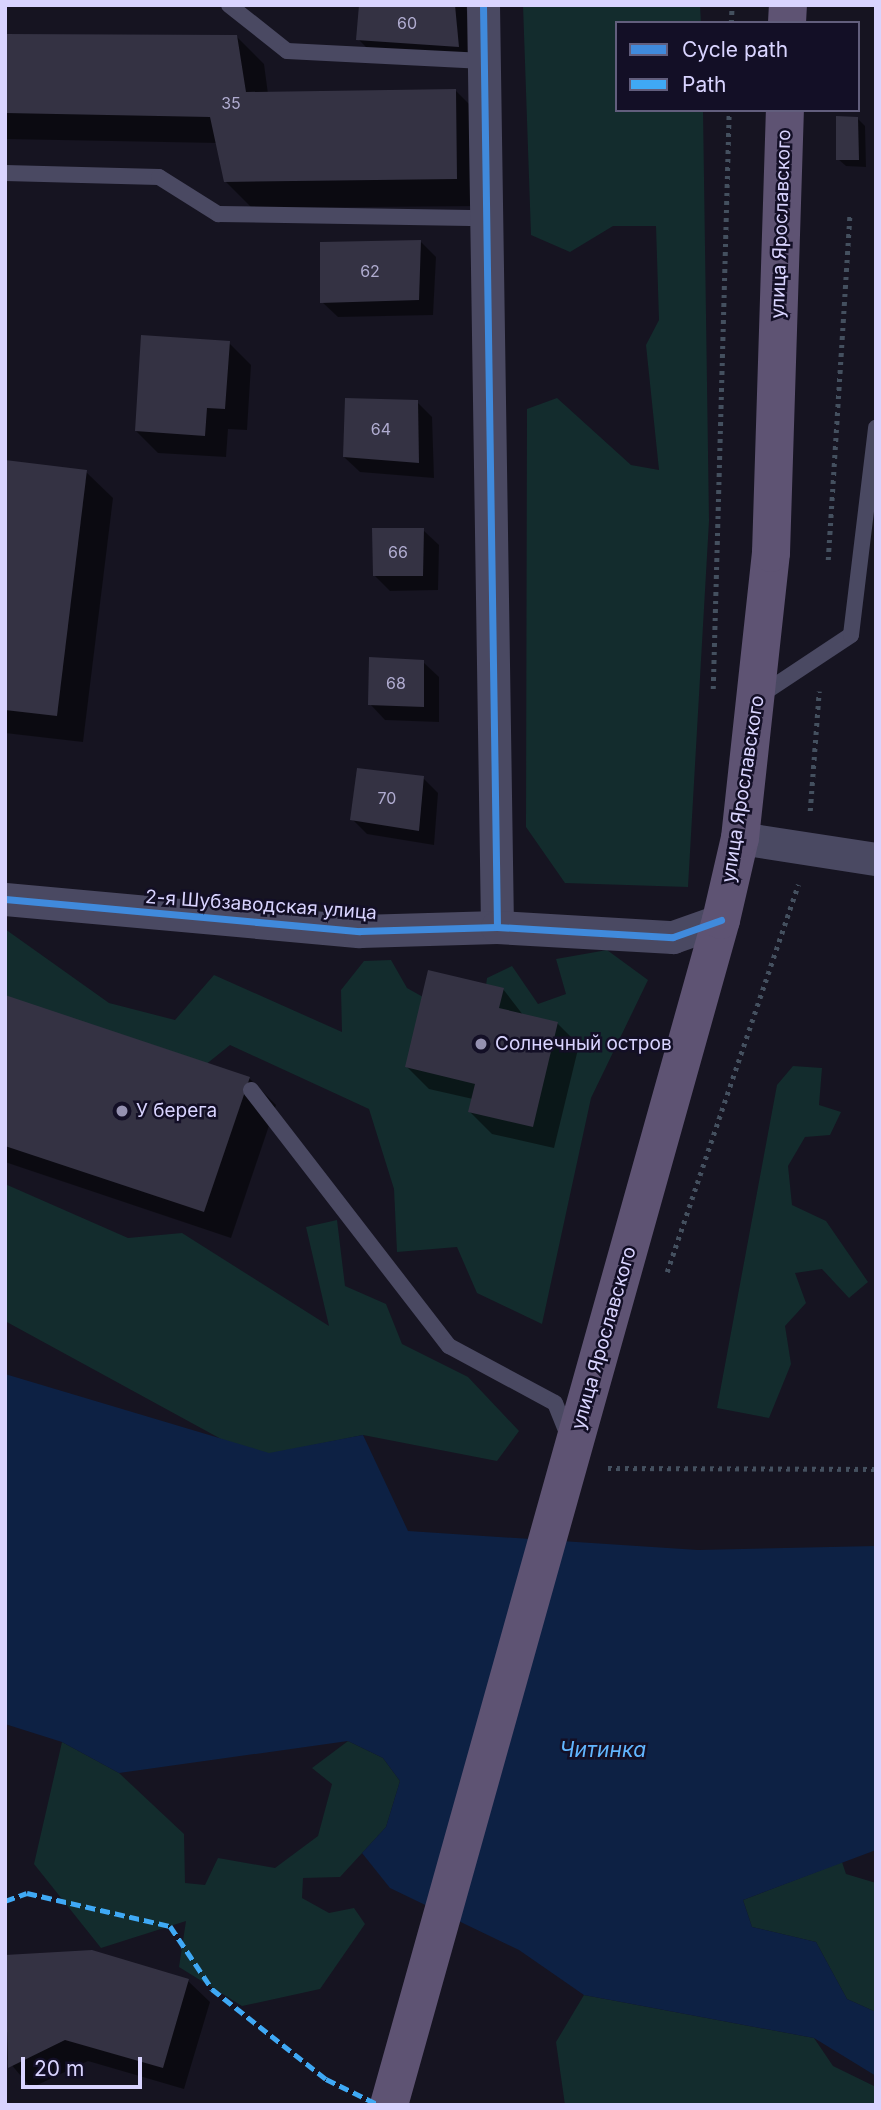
<!DOCTYPE html>
<meta charset="utf-8">
<style>
body{margin:0}
#map{position:relative;width:881px;height:2110px;overflow:hidden;background:#161421;font-family:Inter,sans-serif}
div>[style]{position:absolute}
.green>*{inset:0;background:#132c2d}
.water>*{inset:0;background:#0d2144}
.shadow>*{inset:0;background:#0007}
.building>*{inset:0;background:#343243}
.path>*{height:4.5px;margin-top:-2.25px;transform-origin:0;background:repeating-linear-gradient(90deg,#44505f 0 3.5px,transparent 0 8.5px)}
.service>*{height:16px;margin:-8px;padding:0 8px;transform-origin:8px;border-radius:8px;background:#4a4962}
.minor>*{height:33px;margin:-16.5px;padding:0 16.5px;transform-origin:16.5px;border-radius:16.5px;background:#4a4962}
.primary>*{height:38px;margin:-19px;padding:0 19px;transform-origin:19px;border-radius:19px;background:#5e5373}
.quiet>*{height:5px;margin-top:-2.5px;transform-origin:0;background:repeating-linear-gradient(90deg,#3fa9f5 0 10px,transparent 0 15px)}
.cycleway>*{height:7px;margin:-3.5px;padding:0 3.5px;transform-origin:3.5px;border-radius:3.5px;background:#408adc}
.dots>*{width:19px;height:19px;translate:-50% -50%;box-sizing:border-box;border:4px solid #130f26;border-radius:50%}
span{translate:-50% -50%;white-space:nowrap;text-align:center;line-height:1.15;-webkit-text-stroke:5px #130f26;paint-order:stroke}
.number-label{font-size:16px;color:#b0acd0}
.number-label span{-webkit-text-stroke-width:0}
.street-label{font-size:19px;color:#d9d4ff}
.poi-label{font-size:19px;color:#d9d4ff}
.left{translate:0 -50%;text-align:left}
.water-label{font-size:21px;color:#62b6ff;font-style:italic}
.frame{position:absolute;inset:0;border:7px solid #d9d4ff;pointer-events:none}
.legend{position:absolute;left:615px;top:21px;width:245px;height:91px;box-sizing:border-box;background:#130f26;border:2px solid #625e7d;margin:0;padding:9px 12px;list-style:none;font-size:21px;color:#d9d4ff}
.legend li{display:flex;align-items:center;gap:14px;height:35px}
.legend b{width:35px;border:2px solid #625e7d}
.scale{position:absolute;left:21px;top:2057px;width:121px;height:32px;box-sizing:border-box;border:4px solid #d9d4ff;border-top:0;padding-left:9px;font-size:21px;line-height:24px;white-space:nowrap;color:#d9d4ff;-webkit-text-stroke:5px #130f26;paint-order:stroke}
</style>
<div id="map">
<div class="green">
<div style="clip-path:polygon(523px 5px,700px 5px,701px 23px,617px 23px,617px 110px,703px 110px,709px 521px,688px 887px,565px 883px,526px 827px,527px 409px,557px 398px,631px 465px,659px 470px,646px 345px,659px 320px,656px 226px,613px 226px,570px 252px,531px 235px)"></div>
<div style="clip-path:polygon(5px 929px,109px 1003px,175px 1020px,214px 975px,342px 1032px,341px 990px,364px 961px,391px 960px,407px 988px,446px 1010px,483px 1008px,487px 978px,512px 966px,538px 1004px,566px 994px,556px 959px,607px 950px,648px 980px,591px 1098px,542px 1324px,477px 1293px,457px 1247px,397px 1252px,394px 1189px,369px 1109px,230px 1045px,194px 1074px,5px 1009px)"></div>
<div style="clip-path:polygon(793px 1066px,822px 1068px,819px 1105px,841px 1112px,830px 1135px,805px 1137px,788px 1166px,792px 1205px,826px 1221px,868px 1282px,849px 1298px,822px 1269px,795px 1273px,806px 1303px,785px 1326px,791px 1364px,769px 1418px,717px 1408px,777px 1085px)"></div>
<div style="clip-path:polygon(5px 1184px,128px 1238px,182px 1233px,329px 1326px,306px 1227px,337px 1220px,345px 1286px,386px 1304px,402px 1344px,468px 1377px,519px 1431px,497px 1461px,363px 1435px,254px 1457px,5px 1321px)"></div>
<div style="clip-path:polygon(348px 1741px,383px 1758px,400px 1781px,386px 1827px,340px 1877px,303px 1878px,302px 1898px,329px 1913px,354px 1908px,365px 1924px,320px 1989px,242px 2006px,179px 1967px,186px 1921px,101px 1948px,34px 1864px,62px 1742px,119px 1773px,184px 1834px,185px 1883px,205px 1885px,218px 1858px,275px 1868px,318px 1836px,332px 1784px,312px 1768px)"></div>
<div style="clip-path:polygon(842px 1862px,846px 1874px,876px 1883px,876px 2012px,847px 1999px,816px 1942px,752px 1927px,743px 1900px)"></div>
<div style="clip-path:polygon(584px 1995px,814px 2038px,833px 2066px,876px 2087px,876px 2105px,565px 2105px,556px 2042px)"></div>
</div>
<div class="water">
<div style="clip-path:polygon(5px 1374px,269px 1453px,363px 1435px,408px 1531px,698px 1550px,876px 1546px,876px 1850px,743px 1900px,752px 1927px,816px 1942px,847px 1999px,876px 2012px,876px 2076px,814px 2038px,584px 1995px,519px 1950px,390px 1888px,362px 1853px,386px 1827px,400px 1781px,383px 1758px,348px 1741px,119px 1773px,62px 1742px,5px 1724px)"></div>
</div>
<div class="shadow">
<div style="clip-path:polygon(361px 5px,466px 5px,474px 62px,374px 55px,358px 39px)"></div>
<div style="clip-path:polygon(5px 36px,237px 37px,264px 64px,268px 94px,456px 91px,482px 117px,483px 206px,252px 208px,225px 181px,218px 143px,5px 139px)"></div>
<div style="clip-path:polygon(858px 119px,865px 126px,866px 167px,846px 166px,838px 159px)"></div>
<div style="clip-path:polygon(421px 242px,436px 257px,433px 315px,338px 317px,322px 302px)"></div>
<div style="clip-path:polygon(229px 343px,251px 365px,247px 430px,228px 429px,226px 457px,158px 453px,136px 431px)"></div>
<div style="clip-path:polygon(417px 402px,432px 417px,434px 478px,360px 472px,344px 457px)"></div>
<div style="clip-path:polygon(5px 462px,86px 472px,113px 498px,83px 742px,5px 733px)"></div>
<div style="clip-path:polygon(423px 530px,439px 545px,438px 590px,390px 591px,375px 576px)"></div>
<div style="clip-path:polygon(423px 662px,439px 677px,439px 722px,385px 720px,370px 704px)"></div>
<div style="clip-path:polygon(423px 778px,438px 793px,434px 845px,367px 834px,352px 819px)"></div>
<div style="clip-path:polygon(503px 989px,523px 1015px,557px 1023px,579px 1045px,554px 1148px,492px 1134px,470px 1112px,473px 1099px,429px 1089px,407px 1067px)"></div>
<div style="clip-path:polygon(5px 997px,249px 1078px,276px 1105px,231px 1238px,5px 1162px)"></div>
<div style="clip-path:polygon(5px 1957px,188px 1981px,210px 2002px,184px 2089px,88px 2061px,31px 2088px,5px 2057px)"></div>
</div>
<div class="building">
<div style="clip-path:polygon(359px 5px,455px 5px,459px 47px,356px 40px)"></div>
<div style="clip-path:polygon(5px 34px,237px 35px,246px 92px,456px 89px,457px 179px,224px 182px,210px 117px,5px 113px)"></div>
<div style="clip-path:polygon(836px 116px,858px 117px,859px 160px,836px 160px)"></div>
<div style="clip-path:polygon(421px 240px,419px 300px,320px 303px,320px 242px)"></div>
<div style="clip-path:polygon(141px 335px,230px 341px,225px 409px,207px 408px,205px 436px,135px 431px)"></div>
<div style="clip-path:polygon(345px 398px,418px 400px,419px 463px,343px 457px)"></div>
<div style="clip-path:polygon(5px 460px,87px 470px,57px 716px,5px 710px)"></div>
<div style="clip-path:polygon(372px 528px,424px 528px,423px 576px,373px 576px)"></div>
<div style="clip-path:polygon(369px 657px,424px 660px,424px 707px,368px 705px)"></div>
<div style="clip-path:polygon(357px 768px,424px 776px,419px 831px,350px 820px)"></div>
<div style="clip-path:polygon(428px 970px,504px 988px,499px 1008px,558px 1022px,533px 1127px,468px 1112px,475px 1084px,405px 1067px)"></div>
<div style="clip-path:polygon(5px 995px,250px 1077px,204px 1212px,5px 1146px)"></div>
<div style="clip-path:polygon(92px 1950px,189px 1979px,163px 2068px,65px 2040px,8px 2068px,5px 1955px)"></div>
</div>
<div class="path">
<div style="left:731px;top:23px;width:18px;rotate:-87deg"></div>
<div style="left:828px;top:560px;width:346px;rotate:-86.4deg"></div>
<div style="left:713px;top:689px;width:579px;rotate:-88.42deg"></div>
<div style="left:810px;top:811px;width:120px;rotate:-85.7deg"></div>
<div style="left:667px;top:1272px;width:409px;rotate:-71.3deg"></div>
<div style="left:608px;top:1468px;width:268px;rotate:0.2deg"></div>
</div>
<div class="service">
<div style="left:229px;top:5px;width:74px;rotate:38.4deg"></div>
<div style="left:287px;top:51px;width:197px;rotate:2.9deg"></div>
<div style="left:5px;top:173px;width:154px;rotate:1.5deg"></div>
<div style="left:159px;top:177px;width:70px;rotate:32.1deg"></div>
<div style="left:218px;top:214px;width:268px;rotate:0.9deg"></div>
<div style="left:759px;top:696px;width:110px;rotate:-33.5deg"></div>
<div style="left:851px;top:635px;width:209px;rotate:-83.1deg"></div>
<div style="left:251px;top:1090px;width:324px;rotate:52.3deg"></div>
<div style="left:449px;top:1346px;width:120px;rotate:28.3deg"></div>
<div style="left:555px;top:1403px;width:35px;rotate:68deg"></div>
</div>
<div class="minor">
<div style="left:483px;top:5px;width:922px;rotate:89.13deg"></div>
<div style="left:740px;top:838px;width:138px;rotate:8.8deg"></div>
<div style="left:5px;top:899px;width:356px;rotate:5.2deg"></div>
<div style="left:360px;top:931px;width:137px;rotate:-1.7deg"></div>
<div style="left:497px;top:927px;width:176px;rotate:3.3deg"></div>
<div style="left:673px;top:937px;width:51px;rotate:-19.5deg"></div>
</div>
<div class="primary">
<div style="left:787px;top:23px;width:18px;rotate:-87deg"></div>
<div style="left:389px;top:2105px;width:1231px;rotate:-74.35deg"></div>
<div style="left:721px;top:920px;width:84px;rotate:-77deg"></div>
<div style="left:740px;top:838px;width:287px;rotate:-83.8deg"></div>
<div style="left:771px;top:553px;width:443px;rotate:-88.2deg"></div>
</div>
<div class="quiet">
<div style="left:5px;top:1901px;width:23px;rotate:-20deg"></div>
<div style="left:27px;top:1893px;width:147px;rotate:13deg"></div>
<div style="left:170px;top:1926px;width:76px;rotate:56.3deg"></div>
<div style="left:212px;top:1989px;width:145px;rotate:38.3deg"></div>
<div style="left:326px;top:2079px;width:59px;rotate:26.1deg"></div>
</div>
<div class="cycleway">
<div style="left:483px;top:5px;width:922px;rotate:89.13deg"></div>
<div style="left:5px;top:899px;width:356px;rotate:5.2deg"></div>
<div style="left:360px;top:931px;width:137px;rotate:-1.7deg"></div>
<div style="left:497px;top:927px;width:176px;rotate:3.3deg"></div>
<div style="left:673px;top:937px;width:51px;rotate:-19.5deg"></div>
</div>
<div class="dots">
<div style="left:481px;top:1044px;background:#9591b1"></div>
<div style="left:122px;top:1111px;background:#9591b1"></div>
</div>
<div class="number-label">
<span style="left:407px;top:23px">60</span>
<span style="left:231px;top:103px">35</span>
<span style="left:370px;top:271px">62</span>
<span style="left:381px;top:429px">64</span>
<span style="left:398px;top:552px">66</span>
<span style="left:396px;top:683px">68</span>
<span style="left:387px;top:798px">70</span>
</div>
<div class="street-label">
<span style="left:781px;top:224px;rotate:-88deg">улица Ярославского</span>
<span style="left:743px;top:789px;rotate:-81deg">улица Ярославского</span>
<span style="left:261px;top:905px;rotate:4deg">2-я Шубзаводская улица</span>
<span style="left:604px;top:1338px;rotate:-74deg">улица Ярославского</span>
</div>
<div class="poi-label">
<span class="left" style="left:495px;top:1044px">Солнечный остров</span>
<span class="left" style="left:136px;top:1111px">У берега</span>
</div>
<div class="water-label">
<span style="left:603px;top:1750px">Читинка</span>
</div>
<div class="frame"></div>
<ul class="legend">
<li><b style="height:9px;background:#408adc"></b>Cycle path</li>
<li><b style="height:9px;background:#3fa9f5"></b>Path</li>
</ul>
<div class="scale">20 m</div>
</div>
